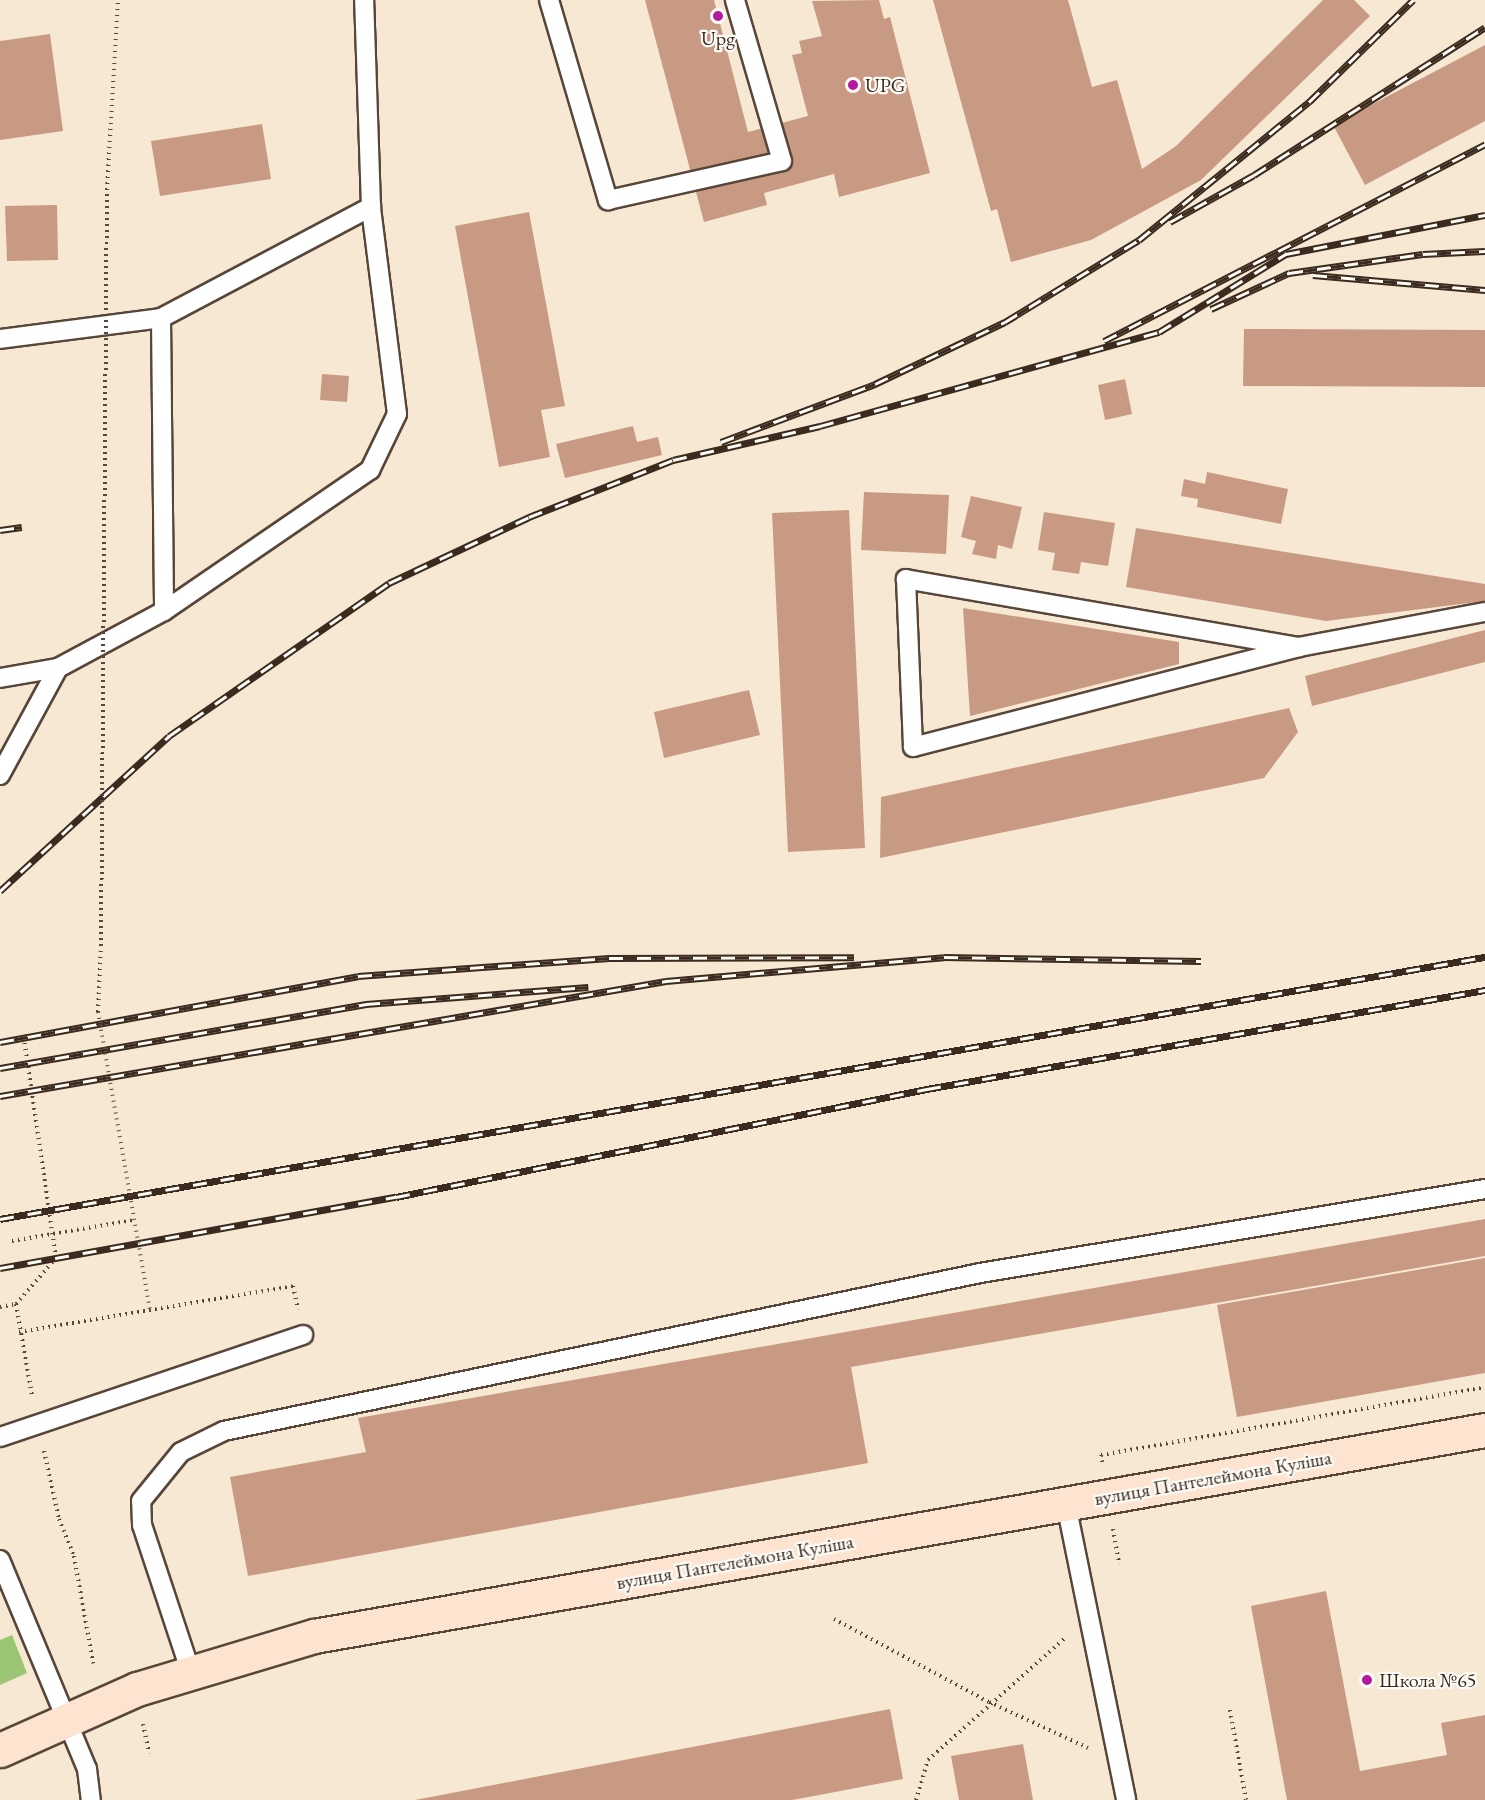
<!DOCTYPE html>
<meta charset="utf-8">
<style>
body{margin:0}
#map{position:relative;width:1485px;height:1800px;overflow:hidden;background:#f6e8d2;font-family:"EB Garamond",serif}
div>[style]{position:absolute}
.green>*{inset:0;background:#9ac673}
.building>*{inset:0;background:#c99a83}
.path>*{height:4px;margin-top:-2px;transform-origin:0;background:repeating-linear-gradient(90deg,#574639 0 1.5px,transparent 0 6px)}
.roads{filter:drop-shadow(2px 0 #574639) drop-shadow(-2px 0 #574639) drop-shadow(0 2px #574639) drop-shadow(0 -2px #574639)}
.lane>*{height:18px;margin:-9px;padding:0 9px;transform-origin:9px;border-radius:9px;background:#fff}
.secondary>*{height:33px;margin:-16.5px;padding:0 16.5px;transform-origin:16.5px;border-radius:16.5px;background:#fde4d1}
.rail>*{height:7px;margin-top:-3.5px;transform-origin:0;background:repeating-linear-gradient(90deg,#fdfcf7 0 14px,#3b2a1e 0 28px);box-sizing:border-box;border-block:2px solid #3b2a1e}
.path-bridge>*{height:4px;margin-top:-2px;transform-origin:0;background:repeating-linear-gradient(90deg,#574639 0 1.5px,transparent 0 6px)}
.dots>*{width:16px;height:16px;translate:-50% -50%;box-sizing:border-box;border:3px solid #fdfcf7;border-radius:50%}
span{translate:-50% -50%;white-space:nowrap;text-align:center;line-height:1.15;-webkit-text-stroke:4.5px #fdfcf7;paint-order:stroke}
.poi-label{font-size:20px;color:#3b2a1e}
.left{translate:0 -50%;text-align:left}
.street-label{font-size:20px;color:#3b2a1e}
</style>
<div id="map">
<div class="green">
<div style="clip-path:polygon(12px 1635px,27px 1673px,0 1685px,0 1640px)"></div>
</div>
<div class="building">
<div style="clip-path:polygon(645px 0,714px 0,748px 132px,808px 116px,792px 55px,802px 53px,799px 41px,822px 36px,812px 1px,879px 0,884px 19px,890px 17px,930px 173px,839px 197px,834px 174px,764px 193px,767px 205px,704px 222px)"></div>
<div style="clip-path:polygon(933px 0,1068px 0,1092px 87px,1117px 80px,1142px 169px,1176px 146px,1323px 0,1354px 0,1370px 16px,1201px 180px,1091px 240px,1011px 262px,997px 209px,991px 211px)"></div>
<div style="clip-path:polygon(50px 34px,63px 131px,0 140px,0 41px)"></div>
<div style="clip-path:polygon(1485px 45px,1485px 121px,1365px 185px,1333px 125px)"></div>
<div style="clip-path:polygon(262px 124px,271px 179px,160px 196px,151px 141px)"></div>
<div style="clip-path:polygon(57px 205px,58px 260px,7px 261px,5px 206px)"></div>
<div style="clip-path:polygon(529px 212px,565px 406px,541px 410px,550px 457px,499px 467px,455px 226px)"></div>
<div style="clip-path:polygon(1244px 329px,1485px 330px,1485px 387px,1243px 386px)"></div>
<div style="clip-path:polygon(322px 374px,349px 376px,347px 402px,320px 400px)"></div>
<div style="clip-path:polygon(1125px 379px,1132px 414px,1105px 420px,1098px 385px)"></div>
<div style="clip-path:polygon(633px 426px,637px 442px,658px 437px,662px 455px,565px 478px,556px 444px)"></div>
<div style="clip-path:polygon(1207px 472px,1288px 489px,1281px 524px,1197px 507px,1198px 499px,1181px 496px,1184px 479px,1205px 484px)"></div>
<div style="clip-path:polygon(864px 492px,949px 495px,946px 554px,861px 550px)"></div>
<div style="clip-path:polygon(971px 496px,1022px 507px,1012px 549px,998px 545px,996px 559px,972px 554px,976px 541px,961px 537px)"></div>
<div style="clip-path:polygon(849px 510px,865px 848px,788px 852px,772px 513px)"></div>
<div style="clip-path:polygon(1044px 512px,1115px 523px,1108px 566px,1081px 562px,1079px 574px,1052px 570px,1055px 553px,1038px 550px)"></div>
<div style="clip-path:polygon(1136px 528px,1485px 584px,1485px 601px,1326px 621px,1126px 587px)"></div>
<div style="clip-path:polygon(963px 608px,1179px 642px,1179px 664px,970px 716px)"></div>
<div style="clip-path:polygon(1485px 630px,1485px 662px,1312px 706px,1305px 676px)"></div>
<div style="clip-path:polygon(749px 690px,760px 735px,664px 758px,654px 712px)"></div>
<div style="clip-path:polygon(1289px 708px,1298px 732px,1264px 778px,880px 858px,881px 797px)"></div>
<div style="clip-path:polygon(1485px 1219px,1485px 1256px,851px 1367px,868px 1463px,248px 1576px,230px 1477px,366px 1452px,358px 1418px)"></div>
<div style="clip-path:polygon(1485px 1258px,1485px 1373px,1237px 1417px,1217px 1305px)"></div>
<div style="clip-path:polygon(1326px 1591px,1360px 1771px,1447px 1755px,1441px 1723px,1485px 1715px,1485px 1800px,1287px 1800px,1251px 1606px)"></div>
<div style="clip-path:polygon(890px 1709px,903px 1779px,814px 1796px,792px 1800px,415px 1800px)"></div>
<div style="clip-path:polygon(1023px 1744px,1033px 1800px,959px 1800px,951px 1756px)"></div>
</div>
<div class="path">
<div style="left:107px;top:190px;width:190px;rotate:-86.7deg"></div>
<div style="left:98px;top:1012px;width:66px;rotate:-87.4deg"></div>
<div style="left:12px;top:1241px;width:124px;rotate:-9.8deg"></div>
<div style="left:16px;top:1304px;width:61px;rotate:-49deg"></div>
<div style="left:56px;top:1258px;width:222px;rotate:-98.3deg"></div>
<div style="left:0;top:1307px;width:16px;rotate:-11deg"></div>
<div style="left:16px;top:1304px;width:93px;rotate:80.1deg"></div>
<div style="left:19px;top:1332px;width:278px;rotate:-9.5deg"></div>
<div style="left:293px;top:1286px;width:24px;rotate:78deg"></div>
<div style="left:44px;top:1451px;width:70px;rotate:77.6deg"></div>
<div style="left:59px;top:1519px;width:40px;rotate:68deg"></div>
<div style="left:74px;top:1556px;width:109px;rotate:79.9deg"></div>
<div style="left:1102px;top:1462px;width:7px;rotate:-98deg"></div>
<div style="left:1101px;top:1455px;width:390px;rotate:-10deg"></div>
<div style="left:1113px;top:1529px;width:36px;rotate:80deg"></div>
<div style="left:834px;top:1619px;width:176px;rotate:28.2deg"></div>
<div style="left:989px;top:1702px;width:109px;rotate:24.9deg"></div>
<div style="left:1230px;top:1710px;width:91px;rotate:79.9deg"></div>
<div style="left:143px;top:1724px;width:30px;rotate:78deg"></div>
<div style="left:916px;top:1800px;width:42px;rotate:-73.3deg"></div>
<div style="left:928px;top:1760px;width:185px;rotate:-41.7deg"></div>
</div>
<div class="roads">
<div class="lane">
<div style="left:549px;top:0;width:209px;rotate:73.6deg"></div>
<div style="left:608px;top:200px;width:178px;rotate:-12.6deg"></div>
<div style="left:782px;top:161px;width:168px;rotate:-106.3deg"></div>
<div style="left:161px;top:318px;width:293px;rotate:89.4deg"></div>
<div style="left:0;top:339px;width:162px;rotate:-7.4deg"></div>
<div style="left:161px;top:318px;width:238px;rotate:-27.9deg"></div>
<div style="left:1299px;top:647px;width:399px;rotate:-170.2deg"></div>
<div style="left:906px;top:579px;width:168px;rotate:87.6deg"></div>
<div style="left:913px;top:747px;width:399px;rotate:-14.5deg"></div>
<div style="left:1299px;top:647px;width:189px;rotate:-10.7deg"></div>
<div style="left:0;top:678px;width:59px;rotate:-9.8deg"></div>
<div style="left:0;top:775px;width:122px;rotate:-61.5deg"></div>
<div style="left:58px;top:668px;width:120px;rotate:-28.3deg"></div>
<div style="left:164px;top:611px;width:250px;rotate:-34.4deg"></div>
<div style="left:370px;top:470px;width:62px;rotate:-64.3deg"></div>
<div style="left:397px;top:414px;width:209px;rotate:-97.2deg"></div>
<div style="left:371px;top:207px;width:207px;rotate:-91.9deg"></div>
<div style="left:0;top:1437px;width:320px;rotate:-18.6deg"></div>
<div style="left:1066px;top:1504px;width:302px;rotate:78.5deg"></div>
<div style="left:0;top:1560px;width:226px;rotate:67.4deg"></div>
<div style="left:87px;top:1769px;width:31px;rotate:83deg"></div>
<div style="left:191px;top:1673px;width:156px;rotate:-108.3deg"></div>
<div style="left:142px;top:1525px;width:24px;rotate:-92deg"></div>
<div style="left:141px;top:1501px;width:63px;rotate:-50.8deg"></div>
<div style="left:181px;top:1452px;width:48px;rotate:-26deg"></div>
<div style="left:224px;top:1431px;width:772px;rotate:-11.8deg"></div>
<div style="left:980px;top:1273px;width:512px;rotate:-9.44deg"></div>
</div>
<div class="secondary">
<div style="left:0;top:1750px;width:150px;rotate:-24deg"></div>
<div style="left:137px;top:1689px;width:185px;rotate:-16.7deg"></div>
<div style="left:314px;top:1636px;width:1189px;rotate:-9.98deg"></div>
</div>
</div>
<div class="rail">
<div style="left:1170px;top:222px;width:96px;rotate:-29.2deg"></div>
<div style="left:1254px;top:175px;width:274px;rotate:-32.6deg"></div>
<div style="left:1313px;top:275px;width:173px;rotate:5deg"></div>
<div style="left:1211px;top:309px;width:86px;rotate:-24.8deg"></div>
<div style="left:1289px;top:273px;width:135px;rotate:-8.1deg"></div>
<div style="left:1423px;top:254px;width:62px;rotate:-2.8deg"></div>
<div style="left:1104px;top:341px;width:429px;rotate:-27.3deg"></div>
<div style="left:721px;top:442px;width:165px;rotate:-20.6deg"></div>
<div style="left:875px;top:384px;width:144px;rotate:-25.5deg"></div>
<div style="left:1005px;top:322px;width:157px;rotate:-31.5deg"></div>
<div style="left:1139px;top:240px;width:219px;rotate:-39.1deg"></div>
<div style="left:1309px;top:102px;width:146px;rotate:-44.4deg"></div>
<div style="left:0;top:530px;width:22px;rotate:-8deg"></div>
<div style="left:0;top:891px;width:229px;rotate:-42.5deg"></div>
<div style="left:169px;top:736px;width:268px;rotate:-34.8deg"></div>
<div style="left:389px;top:583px;width:155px;rotate:-25.2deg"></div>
<div style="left:529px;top:517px;width:155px;rotate:-21.6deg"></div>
<div style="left:673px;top:460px;width:151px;rotate:-13deg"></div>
<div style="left:820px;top:426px;width:352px;rotate:-15.5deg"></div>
<div style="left:1159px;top:332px;width:149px;rotate:-31.6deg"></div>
<div style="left:1286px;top:254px;width:203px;rotate:-11.1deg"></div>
<div style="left:0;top:1042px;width:364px;rotate:-10.4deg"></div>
<div style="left:358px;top:976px;width:252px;rotate:-4.1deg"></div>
<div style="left:609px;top:958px;width:245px;rotate:-0.2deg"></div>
<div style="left:0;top:1068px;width:372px;rotate:-9.9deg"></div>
<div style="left:366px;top:1004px;width:223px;rotate:-4.4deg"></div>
<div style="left:0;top:1096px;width:676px;rotate:-9.8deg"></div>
<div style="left:666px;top:981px;width:279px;rotate:-4.9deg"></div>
<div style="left:944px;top:957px;width:257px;rotate:0.9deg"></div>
<div style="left:0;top:1219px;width:1508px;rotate:-10.01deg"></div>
<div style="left:0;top:1268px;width:402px;rotate:-10.2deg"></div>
<div style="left:396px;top:1197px;width:542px;rotate:-11.5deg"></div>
<div style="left:927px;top:1089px;width:567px;rotate:-10.06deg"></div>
</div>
<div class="path-bridge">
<div style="left:101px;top:946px;width:756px;rotate:-89.55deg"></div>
<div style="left:98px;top:1012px;width:303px;rotate:80.1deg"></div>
</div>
<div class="dots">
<div style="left:718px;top:16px;background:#b5179e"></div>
<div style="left:853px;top:85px;background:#b5179e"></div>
<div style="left:1367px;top:1680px;background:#b5179e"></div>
</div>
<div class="poi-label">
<span style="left:718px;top:38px">Upg</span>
<span class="left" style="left:865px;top:85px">UPG</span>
<span class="left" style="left:1379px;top:1680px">Школа №65</span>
</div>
<div class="street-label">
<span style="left:1213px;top:1478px;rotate:-10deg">вулиця Пантелеймона Куліша</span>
<span style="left:735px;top:1562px;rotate:-10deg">вулиця Пантелеймона Куліша</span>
</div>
</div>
